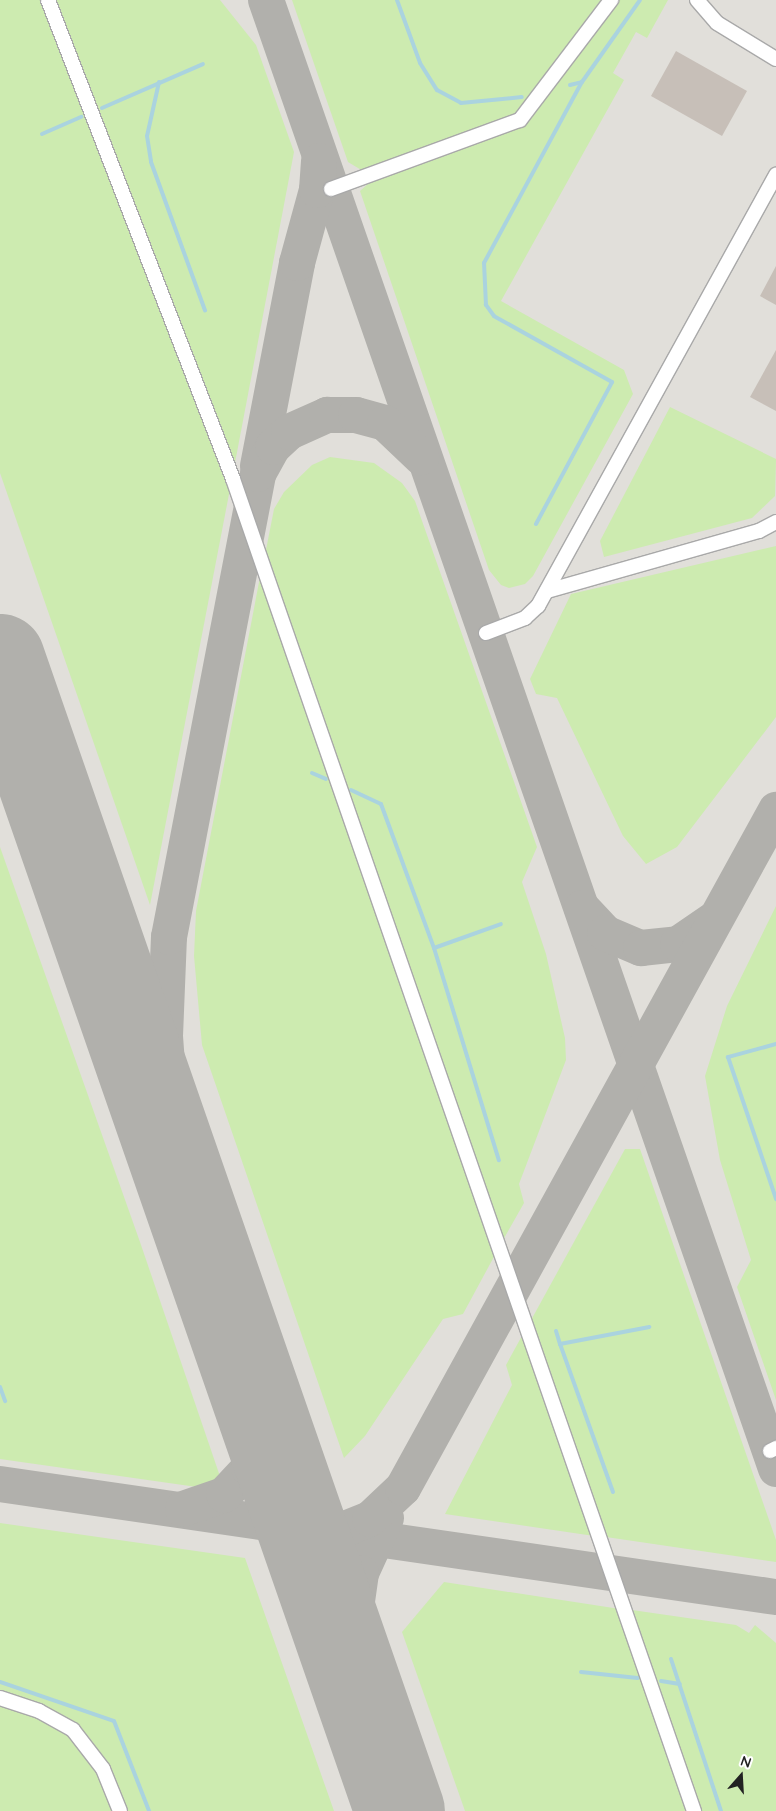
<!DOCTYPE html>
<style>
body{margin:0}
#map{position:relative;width:776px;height:1811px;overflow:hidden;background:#f2efe9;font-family:Quicksand,sans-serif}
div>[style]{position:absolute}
.airport>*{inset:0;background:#e1dfda}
.grass>*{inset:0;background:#cdebb0}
.stream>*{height:4px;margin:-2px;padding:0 2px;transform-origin:2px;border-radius:2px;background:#aad3df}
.taxiway>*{height:36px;margin:-18px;padding:0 18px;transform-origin:18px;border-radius:18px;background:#b1b0ac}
.runway>*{height:90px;margin:-45px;padding:0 45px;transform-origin:45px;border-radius:45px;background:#b1b0ac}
.building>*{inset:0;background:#c7bfb8}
.roads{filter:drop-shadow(1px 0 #a9a9a9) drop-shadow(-1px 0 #a9a9a9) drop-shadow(0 1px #a9a9a9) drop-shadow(0 -1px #a9a9a9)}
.minor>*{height:14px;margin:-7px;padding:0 7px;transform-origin:7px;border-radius:7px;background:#fff}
span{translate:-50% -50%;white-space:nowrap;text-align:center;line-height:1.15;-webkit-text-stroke:4.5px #fff;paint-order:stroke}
.north{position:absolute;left:716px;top:1751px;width:50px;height:50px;-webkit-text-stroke:4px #fff;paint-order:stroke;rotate:19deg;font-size:14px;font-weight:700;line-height:20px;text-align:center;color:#222}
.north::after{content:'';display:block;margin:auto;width:18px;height:22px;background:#222;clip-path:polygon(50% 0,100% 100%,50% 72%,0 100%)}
</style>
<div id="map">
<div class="airport">
<div style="clip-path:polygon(0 0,776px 0,776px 1811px,0 1811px)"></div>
</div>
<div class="grass">
<div style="clip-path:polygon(0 0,43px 0,230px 489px,150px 905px,0 473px)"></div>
<div style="clip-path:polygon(54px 0,220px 0,256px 45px,294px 152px,234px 468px)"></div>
<div style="clip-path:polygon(292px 0,602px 0,516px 115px,363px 171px,348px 162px)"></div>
<div style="clip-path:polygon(619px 0,668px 0,647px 38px,636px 32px,613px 73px,624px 80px,501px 301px,624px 370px,633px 394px,533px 576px,525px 584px,509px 588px,501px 585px,489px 570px,360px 191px,369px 183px,525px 125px)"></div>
<div style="clip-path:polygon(670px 407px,776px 459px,775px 496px,752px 518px,604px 557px,600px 541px)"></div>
<div style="clip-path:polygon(330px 457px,374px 463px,402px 483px,415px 501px,537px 847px,522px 882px,546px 954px,565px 1038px,566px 1060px,519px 1184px,524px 1203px,503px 1240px,265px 555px,274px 509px,284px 492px,312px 465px)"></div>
<div style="clip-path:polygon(776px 546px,776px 717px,677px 847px,646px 864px,623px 836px,557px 698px,536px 694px,530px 679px,571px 594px)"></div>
<div style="clip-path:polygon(260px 577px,496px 1253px,463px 1314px,443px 1319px,365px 1436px,344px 1458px,202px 1045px,194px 956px,196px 911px)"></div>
<div style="clip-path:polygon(0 847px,140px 1242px,225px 1491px,0 1459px)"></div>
<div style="clip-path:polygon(776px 906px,776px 1400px,737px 1287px,751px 1260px,720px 1160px,705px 1076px,727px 1006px)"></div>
<div style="clip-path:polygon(625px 1149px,640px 1149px,776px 1540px,776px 1562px,606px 1537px,530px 1322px)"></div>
<div style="clip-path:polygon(523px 1334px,594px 1536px,445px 1514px,512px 1385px,506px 1365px)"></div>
<div style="clip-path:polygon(0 1523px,245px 1558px,334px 1811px,125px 1811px,101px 1754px,88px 1736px,71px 1722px,0 1692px)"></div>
<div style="clip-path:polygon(444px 1582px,620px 1609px,688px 1811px,465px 1811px,402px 1632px)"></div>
<div style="clip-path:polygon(632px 1610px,736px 1625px,749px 1633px,755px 1625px,776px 1643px,776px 1811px,700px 1811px)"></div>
<div style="clip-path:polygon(0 1703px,60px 1726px,89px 1754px,116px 1811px,0 1811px)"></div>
</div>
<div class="stream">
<div style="left:397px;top:0;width:67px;rotate:69.9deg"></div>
<div style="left:420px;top:63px;width:32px;rotate:58deg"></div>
<div style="left:437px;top:90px;width:27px;rotate:28deg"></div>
<div style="left:461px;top:103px;width:61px;rotate:-5.6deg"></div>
<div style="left:159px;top:82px;width:55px;rotate:102.5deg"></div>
<div style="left:147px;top:136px;width:26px;rotate:81deg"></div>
<div style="left:151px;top:162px;width:158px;rotate:70deg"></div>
<div style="left:570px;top:85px;width:12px;rotate:-14deg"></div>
<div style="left:582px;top:82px;width:100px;rotate:-54.7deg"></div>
<div style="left:102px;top:108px;width:110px;rotate:-23.5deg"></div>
<div style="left:42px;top:134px;width:43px;rotate:-23.6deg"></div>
<div style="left:536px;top:524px;width:161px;rotate:-61.8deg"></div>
<div style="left:612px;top:382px;width:135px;rotate:-150.8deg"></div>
<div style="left:494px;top:316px;width:14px;rotate:-126deg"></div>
<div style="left:486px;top:305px;width:42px;rotate:-92.7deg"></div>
<div style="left:484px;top:263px;width:206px;rotate:-61.6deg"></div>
<div style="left:312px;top:773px;width:15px;rotate:23deg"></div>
<div style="left:351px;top:790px;width:33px;rotate:25deg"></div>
<div style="left:381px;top:804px;width:153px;rotate:69.8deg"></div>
<div style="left:434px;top:948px;width:222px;rotate:73deg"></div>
<div style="left:434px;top:948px;width:71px;rotate:-19.7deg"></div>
<div style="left:776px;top:1044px;width:50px;rotate:164.8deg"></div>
<div style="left:728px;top:1057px;width:150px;rotate:71.3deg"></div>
<div style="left:556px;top:1331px;width:14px;rotate:73deg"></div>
<div style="left:0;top:1387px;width:15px;rotate:70deg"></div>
<div style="left:613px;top:1492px;width:157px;rotate:-109.7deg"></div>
<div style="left:560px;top:1344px;width:91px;rotate:-10.8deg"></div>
<div style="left:671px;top:1659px;width:160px;rotate:71.8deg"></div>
<div style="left:581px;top:1672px;width:57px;rotate:6deg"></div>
<div style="left:661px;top:1681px;width:19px;rotate:9deg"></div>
<div style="left:0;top:1682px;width:120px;rotate:18.9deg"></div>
<div style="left:114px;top:1721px;width:97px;rotate:68.7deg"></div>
</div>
<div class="taxiway">
<div style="left:266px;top:0;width:1555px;rotate:70.85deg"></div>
<div style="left:258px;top:466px;width:207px;rotate:-79.1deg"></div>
<div style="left:297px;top:263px;width:76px;rotate:-74.7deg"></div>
<div style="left:317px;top:190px;width:29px;rotate:-86deg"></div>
<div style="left:582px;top:908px;width:34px;rotate:47deg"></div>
<div style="left:605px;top:933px;width:39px;rotate:23deg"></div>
<div style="left:641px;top:948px;width:37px;rotate:-6deg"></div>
<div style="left:678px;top:944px;width:42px;rotate:-34.4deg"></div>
<div style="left:174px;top:1159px;width:123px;rotate:-94.2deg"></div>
<div style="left:165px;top:1036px;width:99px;rotate:-87.7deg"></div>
<div style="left:169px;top:937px;width:471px;rotate:-79.1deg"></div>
<div style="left:258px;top:474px;width:31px;rotate:-61deg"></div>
<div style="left:273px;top:447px;width:22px;rotate:-43deg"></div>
<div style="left:289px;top:432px;width:42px;rotate:-24.1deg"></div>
<div style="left:327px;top:415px;width:29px"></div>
<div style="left:356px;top:415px;width:30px;rotate:15deg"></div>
<div style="left:385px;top:423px;width:50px;rotate:43.4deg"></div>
<div style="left:282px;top:1472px;width:53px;rotate:51.8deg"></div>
<div style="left:315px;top:1514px;width:34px;rotate:32deg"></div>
<div style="left:0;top:1484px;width:784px;rotate:8.29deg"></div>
<div style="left:183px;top:1509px;width:43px;rotate:-18.9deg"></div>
<div style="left:224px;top:1495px;width:37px;rotate:-47deg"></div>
<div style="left:249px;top:1468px;width:37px;rotate:-74deg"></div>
<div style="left:259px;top:1432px;width:43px;rotate:-97.9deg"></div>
<div style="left:386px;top:1518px;width:60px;rotate:114.4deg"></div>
<div style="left:361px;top:1573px;width:57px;rotate:98.1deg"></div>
<div style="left:353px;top:1629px;width:42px;rotate:83.2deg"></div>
<div style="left:358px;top:1671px;width:122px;rotate:73.8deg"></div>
<div style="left:317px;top:1530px;width:28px;rotate:-2deg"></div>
<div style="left:345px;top:1529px;width:27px;rotate:-22deg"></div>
<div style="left:370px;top:1519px;width:45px;rotate:-43.2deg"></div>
<div style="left:403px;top:1488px;width:774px;rotate:-61.18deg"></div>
</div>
<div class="runway">
<div style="left:0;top:659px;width:1219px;rotate:70.85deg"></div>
</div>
<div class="building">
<div style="clip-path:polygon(676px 51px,747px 91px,722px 136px,651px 96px)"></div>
<div style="clip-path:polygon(776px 266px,776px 305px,760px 296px)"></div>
<div style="clip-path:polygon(776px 350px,776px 411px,750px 397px)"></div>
</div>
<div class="roads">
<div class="minor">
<div style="left:48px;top:0;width:513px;rotate:68.88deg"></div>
<div style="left:233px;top:479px;width:1410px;rotate:70.91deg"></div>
<div style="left:697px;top:0;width:30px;rotate:49deg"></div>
<div style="left:717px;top:23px;width:69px;rotate:31.4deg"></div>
<div style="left:331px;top:189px;width:201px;rotate:-20.1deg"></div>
<div style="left:520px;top:120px;width:151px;rotate:-52.8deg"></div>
<div style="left:547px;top:591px;width:220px;rotate:-15.8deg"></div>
<div style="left:759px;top:531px;width:19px;rotate:-28deg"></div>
<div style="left:486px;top:633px;width:42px;rotate:-21deg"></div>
<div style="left:525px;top:618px;width:18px;rotate:-43deg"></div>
<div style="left:538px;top:606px;width:493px;rotate:-61.1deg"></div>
<div style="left:770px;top:1451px;width:7px;rotate:-27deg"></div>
<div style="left:0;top:1698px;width:41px;rotate:18.4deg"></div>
<div style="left:39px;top:1711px;width:39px;rotate:29deg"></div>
<div style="left:73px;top:1730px;width:49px;rotate:52.4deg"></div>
<div style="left:103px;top:1769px;width:45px;rotate:68deg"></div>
</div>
</div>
<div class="north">N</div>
</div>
